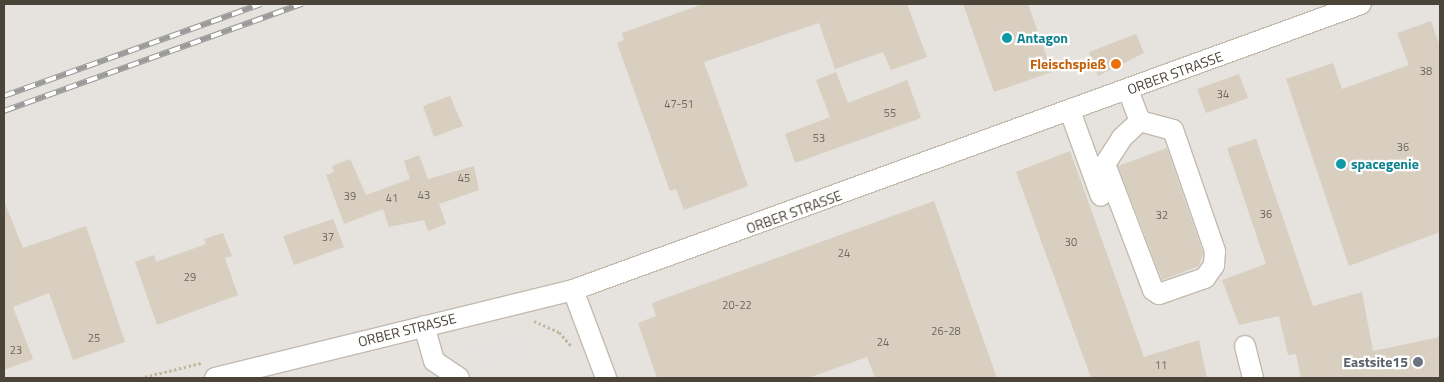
<!DOCTYPE html>
<meta charset="utf-8">
<style>
body{margin:0}
#map{position:relative;width:1444px;height:382px;overflow:hidden;background:#f6f3ec;font-family:"Titillium Web",sans-serif}
div>[style]{position:absolute}
.industrial>*{inset:0;background:#e6e2dd}
.parking>*{inset:0;background:#e5e3e0}
.building>*{inset:0;background:#d8cfc1}
.path>*{height:3px;margin-top:-1.5px;transform-origin:0;background:repeating-linear-gradient(90deg,#c4b79f 0 2.5px,transparent 0 5px)}
.roads{filter:drop-shadow(1px 0 #c2bbae) drop-shadow(-1px 0 #c2bbae) drop-shadow(0 1px #c2bbae) drop-shadow(0 -1px #c2bbae)}
.minor>*{height:20px;margin:-10px;padding:0 10px;transform-origin:10px;border-radius:10px;background:#fff}
.rail>*{height:5.5px;margin-top:-2.75px;transform-origin:0;background:repeating-linear-gradient(90deg,#fff 0 11px,#9a9a9a 0 22px);box-sizing:border-box;border-block:1px solid #9a9a9a}
.dots>*{width:14px;height:14px;translate:-50% -50%;box-sizing:border-box;border:2px solid #fff;border-radius:50%}
span{translate:-50% -50%;white-space:nowrap;text-align:center;line-height:1.15;-webkit-text-stroke:4.5px #fff;paint-order:stroke}
.number-label{font-size:11px;color:#6e675b}
.number-label span{-webkit-text-stroke-width:0}
.culture-label{font-size:14px;color:#0d838f;font-weight:700}
.left{translate:0 -50%;text-align:left}
.food-label{font-size:14px;color:#c56008;font-weight:700}
.right{translate:-100% -50%;text-align:right}
.street-label{font-size:14px;color:#4b4439}
.worship-label{font-size:14px;color:#5b616d;font-weight:700}
.frame{position:absolute;inset:0;border:5px solid #4b4439;pointer-events:none}
</style>
<div id="map">
<div class="industrial">
<div style="clip-path:polygon(4px 4px,1440px 4px,1440px 378px,4px 378px)"></div>
</div>
<div class="parking">
<div style="clip-path:polygon(519px 333px,527px 355px,479px 371px,469px 346px)"></div>
</div>
<div class="building">
<div style="clip-path:polygon(703px 4px,907px 4px,927px 57px,891px 70px,883px 52px,835px 69px,819px 23px,704px 62px,748px 186px,684px 210px,676px 189px,670px 191px,617px 43px,624px 40px,622px 33px)"></div>
<div style="clip-path:polygon(963px 4px,1028px 4px,1052px 72px,994px 92px)"></div>
<div style="clip-path:polygon(1431px 21px,1440px 46px,1440px 232px,1349px 266px,1286px 79px,1333px 63px,1342px 89px,1409px 65px,1397px 33px)"></div>
<div style="clip-path:polygon(1136px 34px,1144px 53px,1098px 76px,1089px 52px)"></div>
<div style="clip-path:polygon(836px 72px,848px 103px,907px 80px,921px 118px,795px 163px,785px 134px,830px 117px,816px 80px)"></div>
<div style="clip-path:polygon(1239px 74px,1248px 98px,1206px 113px,1197px 89px)"></div>
<div style="clip-path:polygon(450px 96px,463px 126px,434px 137px,423px 106px)"></div>
<div style="clip-path:polygon(1256px 139px,1313px 306px,1362px 292px,1373px 351px,1440px 337px,1440px 378px,1301px 378px,1296px 354px,1288px 355px,1279px 316px,1239px 325px,1222px 280px,1266px 264px,1227px 148px)"></div>
<div style="clip-path:polygon(1167px 148px,1203px 253px,1199px 266px,1162px 280px,1118px 166px)"></div>
<div style="clip-path:polygon(1070px 151px,1144px 357px,1199px 340px,1207px 378px,1091px 378px,1016px 172px)"></div>
<div style="clip-path:polygon(419px 155px,428px 179px,474px 166px,479px 190px,439px 204px,446px 224px,428px 231px,424px 220px,389px 227px,383px 209px,344px 224px,326px 175px,334px 172px,332px 166px,350px 159px,366px 195px,410px 179px,404px 161px)"></div>
<div style="clip-path:polygon(4px 201px,23px 248px,86px 226px,125px 342px,73px 360px,49px 293px,13px 307px,33px 359px,4px 370px)"></div>
<div style="clip-path:polygon(934px 201px,997px 378px,875px 378px,867px 357px,808px 378px,657px 378px,638px 323px,656px 316px,652px 303px)"></div>
<div style="clip-path:polygon(333px 219px,344px 247px,294px 265px,283px 236px)"></div>
<div style="clip-path:polygon(223px 233px,232px 256px,225px 258px,238px 295px,157px 325px,135px 262px,154px 255px,156px 262px,206px 244px,204px 239px)"></div>
</div>
<div class="path">
<div style="left:534px;top:321px;width:27px;rotate:24deg"></div>
<div style="left:559px;top:332px;width:18px;rotate:49deg"></div>
<div style="left:140px;top:378px;width:63px;rotate:-13.8deg"></div>
</div>
<div class="roads">
<div class="minor">
<div style="left:1128px;top:90px;width:33px;rotate:69deg"></div>
<div style="left:1140px;top:121px;width:25px;rotate:137deg"></div>
<div style="left:1122px;top:138px;width:31px;rotate:123deg"></div>
<div style="left:1105px;top:164px;width:135px;rotate:69.1deg"></div>
<div style="left:1153px;top:290px;width:7px;rotate:34deg"></div>
<div style="left:1159px;top:294px;width:49px;rotate:-19.2deg"></div>
<div style="left:1205px;top:278px;width:16px;rotate:-55deg"></div>
<div style="left:1214px;top:265px;width:14px;rotate:-86deg"></div>
<div style="left:1215px;top:251px;width:128px;rotate:-109.1deg"></div>
<div style="left:1173px;top:130px;width:34px;rotate:-165deg"></div>
<div style="left:1070px;top:111px;width:90px;rotate:70deg"></div>
<div style="left:573px;top:290px;width:94px;rotate:69.4deg"></div>
<div style="left:424px;top:326px;width:36px;rotate:74deg"></div>
<div style="left:434px;top:361px;width:30px;rotate:34deg"></div>
<div style="left:1245px;top:346px;width:33px;rotate:76deg"></div>
<div style="left:215px;top:378px;width:369px;rotate:-13.8deg"></div>
<div style="left:573px;top:290px;width:838px;rotate:-19.95deg"></div>
</div>
</div>
<div class="rail">
<div style="left:4px;top:96px;width:273px;rotate:-19.7deg"></div>
<div style="left:4px;top:111px;width:317px;rotate:-19.8deg"></div>
</div>
<div class="dots">
<div style="left:1007px;top:38px;background:#0f9aa8"></div>
<div style="left:1116px;top:64px;background:#e8710a"></div>
<div style="left:1341px;top:164px;background:#0f9aa8"></div>
<div style="left:1418px;top:362px;background:#6b7280"></div>
</div>
<div class="number-label">
<span style="left:1426px;top:71px">38</span>
<span style="left:1223px;top:94px">34</span>
<span style="left:679px;top:104px">47-51</span>
<span style="left:890px;top:113px">55</span>
<span style="left:819px;top:138px">53</span>
<span style="left:1403px;top:147px">36</span>
<span style="left:464px;top:178px">45</span>
<span style="left:424px;top:195px">43</span>
<span style="left:350px;top:196px">39</span>
<span style="left:392px;top:198px">41</span>
<span style="left:1266px;top:214px">36</span>
<span style="left:1162px;top:215px">32</span>
<span style="left:328px;top:237px">37</span>
<span style="left:1071px;top:242px">30</span>
<span style="left:844px;top:253px">24</span>
<span style="left:190px;top:277px">29</span>
<span style="left:737px;top:305px">20-22</span>
<span style="left:946px;top:331px">26-28</span>
<span style="left:94px;top:338px">25</span>
<span style="left:883px;top:342px">24</span>
<span style="left:16px;top:350px">23</span>
<span style="left:1161px;top:365px">11</span>
</div>
<div class="culture-label">
<span class="left" style="left:1017px;top:38px">Antagon</span>
<span class="left" style="left:1351px;top:164px">spacegenie</span>
</div>
<div class="food-label">
<span class="right" style="left:1106px;top:64px">Fleischspieß</span>
</div>
<div class="street-label">
<span style="left:1175px;top:73px;rotate:-20deg">ORBER STRASSE</span>
<span style="left:794px;top:212px;rotate:-20deg">ORBER STRASSE</span>
<span style="left:407px;top:330px;rotate:-14deg">ORBER STRASSE</span>
</div>
<div class="worship-label">
<span class="right" style="left:1408px;top:362px">Eastsite15</span>
</div>
<div class="frame"></div>
</div>
